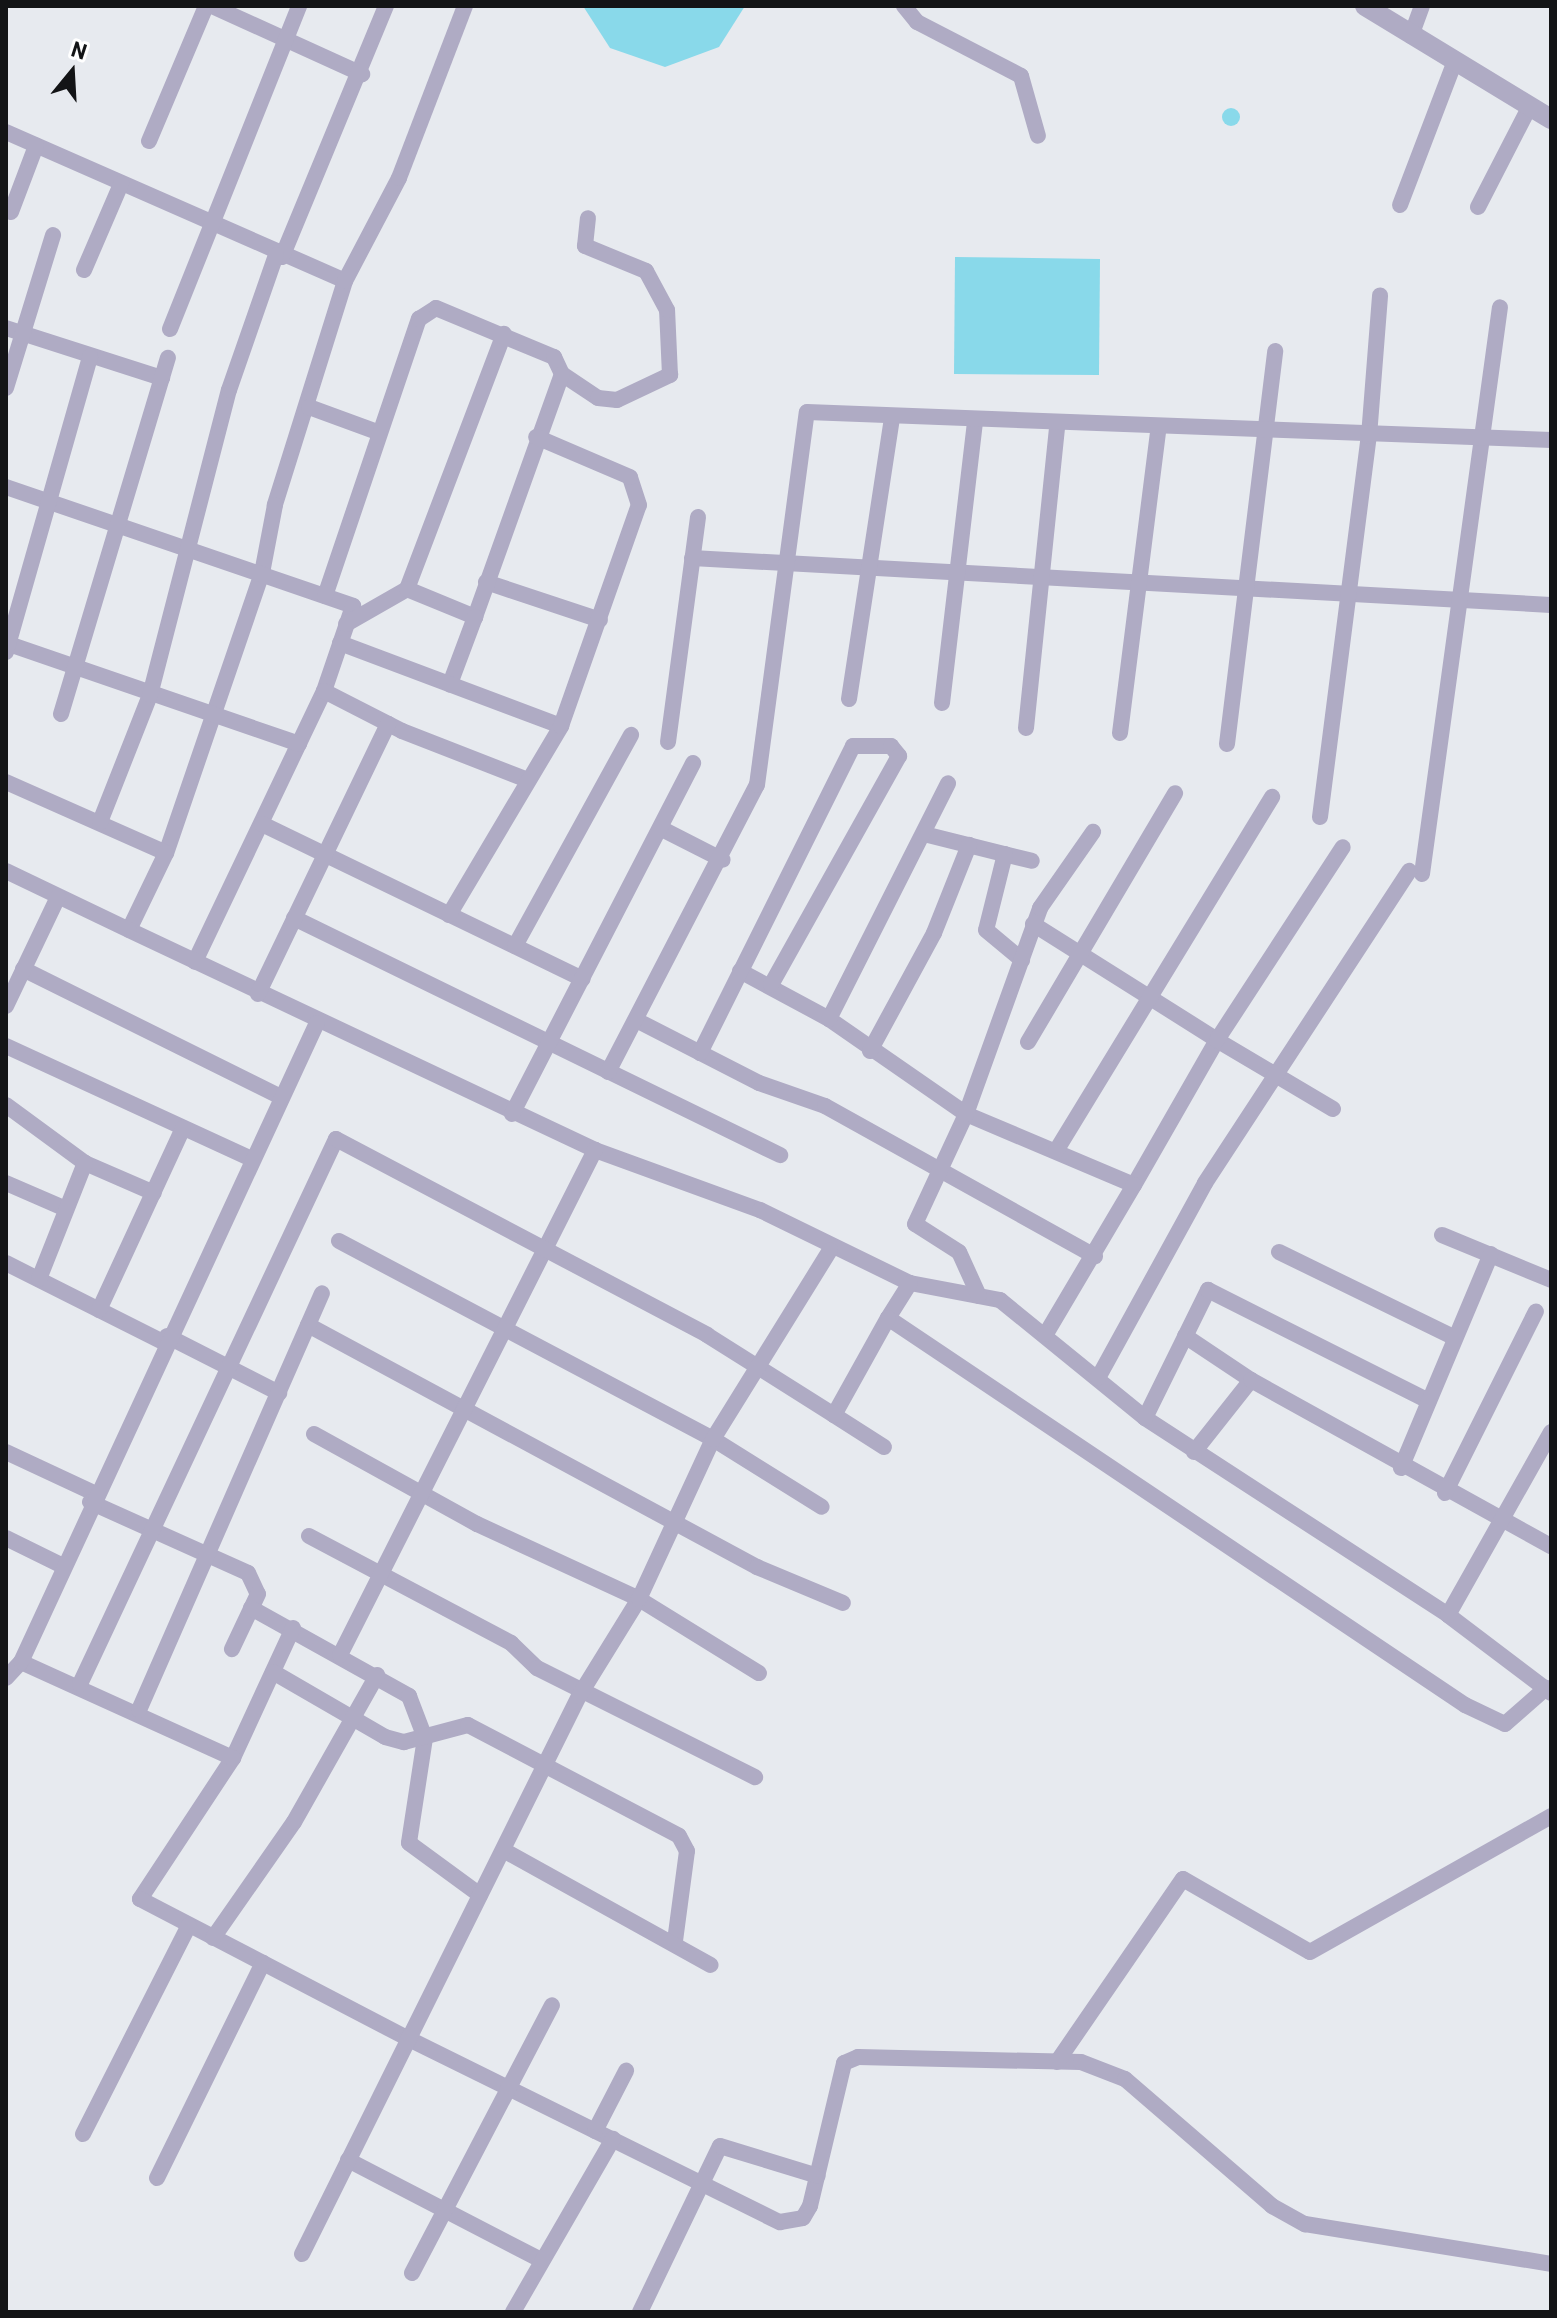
<!DOCTYPE html>
<style>
body{margin:0}
#map{position:relative;width:1557px;height:2318px;overflow:hidden;background:#e7eaef;font-family:Barlow,sans-serif}
div>[style]{position:absolute}
.water>*{inset:0;background:#89d9ea}
.round{border-radius:50%}
.minor>*{height:16px;margin:-8px;padding:0 8px;transform-origin:8px;border-radius:8px;background:#afabc4}
.tertiary>*{height:20px;margin:-10px;padding:0 10px;transform-origin:10px;border-radius:10px;background:#afabc4}
span{translate:-50% -50%;white-space:nowrap;text-align:center;line-height:1.15;-webkit-text-stroke:8px #fff;paint-order:stroke}
.frame{position:absolute;inset:0;border:8px solid #131416;pointer-events:none}
.north{position:absolute;left:32px;top:32px;width:80px;height:80px;-webkit-text-stroke:6px #fff;paint-order:stroke;rotate:18deg;font-size:22px;font-weight:700;line-height:32px;text-align:center;color:#131416}
.north::after{content:'';display:block;margin:auto;width:28px;height:36px;background:#131416;clip-path:polygon(50% 0,100% 100%,50% 72%,0 100%)}
</style>
<div id="map">
<div class="water">
<div style="clip-path:polygon(583px 6px,745px 6px,719px 47px,665px 67px,610px 48px)"></div>
<div class="round" style="left:1222px;top:108px;width:18px;height:18px"></div>
<div style="clip-path:polygon(955px 257px,1100px 259px,1099px 375px,954px 374px)"></div>
</div>
<div class="minor">
<div style="left:212px;top:6px;width:165px;rotate:24.4deg"></div>
<div style="left:904px;top:6px;width:21px;rotate:51deg"></div>
<div style="left:917px;top:22px;width:117px;rotate:27.4deg"></div>
<div style="left:1021px;top:76px;width:62px;rotate:74.2deg"></div>
<div style="left:1411px;top:36px;width:32px;rotate:-70deg"></div>
<div style="left:6px;top:132px;width:370px;rotate:23.7deg"></div>
<div style="left:345px;top:281px;width:235px;rotate:107.4deg"></div>
<div style="left:275px;top:505px;width:69px;rotate:100.8deg"></div>
<div style="left:262px;top:573px;width:296px;rotate:108.9deg"></div>
<div style="left:149px;top:141px;width:147px;rotate:-67.1deg"></div>
<div style="left:1400px;top:205px;width:154px;rotate:-69.1deg"></div>
<div style="left:1478px;top:207px;width:114px;rotate:-62.8deg"></div>
<div style="left:11px;top:212px;width:71px;rotate:-69.3deg"></div>
<div style="left:282px;top:257px;width:272px;rotate:-67.5deg"></div>
<div style="left:84px;top:270px;width:94px;rotate:-66.7deg"></div>
<div style="left:345px;top:281px;width:116px;rotate:-62.3deg"></div>
<div style="left:399px;top:178px;width:184px;rotate:-69deg"></div>
<div style="left:6px;top:328px;width:164px;rotate:17.8deg"></div>
<div style="left:170px;top:329px;width:348px;rotate:-68.2deg"></div>
<div style="left:562px;top:374px;width:43px;rotate:33.7deg"></div>
<div style="left:598px;top:398px;width:19px;rotate:6deg"></div>
<div style="left:617px;top:400px;width:59px;rotate:-25.3deg"></div>
<div style="left:670px;top:375px;width:65px;rotate:-92.6deg"></div>
<div style="left:667px;top:310px;width:44px;rotate:-118.3deg"></div>
<div style="left:646px;top:271px;width:66px;rotate:-157.7deg"></div>
<div style="left:585px;top:246px;width:28px;rotate:-84deg"></div>
<div style="left:6px;top:388px;width:160px;rotate:-72.9deg"></div>
<div style="left:309px;top:407px;width:72px;rotate:20.2deg"></div>
<div style="left:6px;top:487px;width:367px;rotate:18.9deg"></div>
<div style="left:353px;top:606px;width:90px;rotate:108.8deg"></div>
<div style="left:324px;top:691px;width:300px;rotate:115.5deg"></div>
<div style="left:692px;top:558px;width:860px;rotate:3.13deg"></div>
<div style="left:486px;top:582px;width:120px;rotate:18.4deg"></div>
<div style="left:407px;top:589px;width:273px;rotate:-69.2deg"></div>
<div style="left:325px;top:596px;width:293px;rotate:-71.3deg"></div>
<div style="left:419px;top:319px;width:20px;rotate:-33deg"></div>
<div style="left:436px;top:308px;width:128px;rotate:22.6deg"></div>
<div style="left:554px;top:357px;width:19px;rotate:65deg"></div>
<div style="left:562px;top:374px;width:258px;rotate:109.7deg"></div>
<div style="left:346px;top:624px;width:70px;rotate:-29.8deg"></div>
<div style="left:407px;top:589px;width:74px;rotate:22.4deg"></div>
<div style="left:475px;top:617px;width:72px;rotate:110.5deg"></div>
<div style="left:6px;top:643px;width:310px;rotate:19deg"></div>
<div style="left:340px;top:643px;width:236px;rotate:20.6deg"></div>
<div style="left:6px;top:652px;width:307px;rotate:-74.1deg"></div>
<div style="left:324px;top:691px;width:88px;rotate:27.1deg"></div>
<div style="left:402px;top:731px;width:135px;rotate:21.3deg"></div>
<div style="left:849px;top:699px;width:285px;rotate:-81.3deg"></div>
<div style="left:942px;top:703px;width:283px;rotate:-83.3deg"></div>
<div style="left:61px;top:714px;width:372px;rotate:-73.3deg"></div>
<div style="left:1026px;top:728px;width:304px;rotate:-84.1deg"></div>
<div style="left:1120px;top:733px;width:304px;rotate:-82.8deg"></div>
<div style="left:668px;top:742px;width:227px;rotate:-82.4deg"></div>
<div style="left:1227px;top:744px;width:396px;rotate:-83deg"></div>
<div style="left:6px;top:782px;width:175px;rotate:23.9deg"></div>
<div style="left:166px;top:853px;width:85px;rotate:115.7deg"></div>
<div style="left:129px;top:930px;width:515px;rotate:25.27deg"></div>
<div style="left:595px;top:1150px;width:176px;rotate:20deg"></div>
<div style="left:760px;top:1210px;width:167px;rotate:26deg"></div>
<div style="left:910px;top:1283px;width:92px;rotate:10.7deg"></div>
<div style="left:1000px;top:1300px;width:187px;rotate:39.1deg"></div>
<div style="left:1145px;top:1418px;width:361px;rotate:33deg"></div>
<div style="left:1448px;top:1615px;width:129px;rotate:37.1deg"></div>
<div style="left:1320px;top:817px;width:384px;rotate:-82.7deg"></div>
<div style="left:1369px;top:436px;width:141px;rotate:-85.5deg"></div>
<div style="left:100px;top:822px;width:136px;rotate:-68.5deg"></div>
<div style="left:150px;top:695px;width:315px;rotate:-75.5deg"></div>
<div style="left:229px;top:390px;width:143px;rotate:-70.8deg"></div>
<div style="left:262px;top:824px;width:356px;rotate:25.8deg"></div>
<div style="left:662px;top:829px;width:68px;rotate:26.9deg"></div>
<div style="left:924px;top:834px;width:111px;rotate:14deg"></div>
<div style="left:1005px;top:854px;width:78px;rotate:104deg"></div>
<div style="left:986px;top:930px;width:47px;rotate:39.8deg"></div>
<div style="left:6px;top:871px;width:136px;rotate:25.6deg"></div>
<div style="left:1422px;top:874px;width:572px;rotate:-82.17deg"></div>
<div style="left:449px;top:915px;width:220px;rotate:-59.3deg"></div>
<div style="left:561px;top:726px;width:234px;rotate:-70.6deg"></div>
<div style="left:639px;top:505px;width:29px;rotate:-108deg"></div>
<div style="left:630px;top:477px;width:102px;rotate:-156.9deg"></div>
<div style="left:294px;top:918px;width:541px;rotate:26deg"></div>
<div style="left:1033px;top:924px;width:218px;rotate:32.2deg"></div>
<div style="left:1217px;top:1040px;width:167px;rotate:119.8deg"></div>
<div style="left:515px;top:946px;width:241px;rotate:-61.2deg"></div>
<div style="left:23px;top:969px;width:286px;rotate:26.4deg"></div>
<div style="left:740px;top:971px;width:101px;rotate:28.3deg"></div>
<div style="left:829px;top:1019px;width:167px;rotate:34.7deg"></div>
<div style="left:966px;top:1114px;width:182px;rotate:22.9deg"></div>
<div style="left:1134px;top:1185px;width:173px;rotate:120.6deg"></div>
<div style="left:258px;top:994px;width:300px;rotate:-64.3deg"></div>
<div style="left:6px;top:1006px;width:121px;rotate:-64.5deg"></div>
<div style="left:829px;top:1019px;width:264px;rotate:-63.2deg"></div>
<div style="left:636px;top:1020px;width:138px;rotate:27.1deg"></div>
<div style="left:759px;top:1083px;width:70px;rotate:19.2deg"></div>
<div style="left:825px;top:1106px;width:309px;rotate:29.1deg"></div>
<div style="left:1028px;top:1042px;width:289px;rotate:-59.4deg"></div>
<div style="left:6px;top:1046px;width:268px;rotate:24.7deg"></div>
<div style="left:870px;top:1051px;width:134px;rotate:-61.5deg"></div>
<div style="left:934px;top:933px;width:95px;rotate:-68.3deg"></div>
<div style="left:700px;top:1053px;width:343px;rotate:-63.5deg"></div>
<div style="left:853px;top:746px;width:38px"></div>
<div style="left:891px;top:746px;width:13px;rotate:51deg"></div>
<div style="left:899px;top:756px;width:262px;rotate:119.2deg"></div>
<div style="left:608px;top:1072px;width:323px;rotate:-62.6deg"></div>
<div style="left:757px;top:785px;width:376px;rotate:-82.4deg"></div>
<div style="left:807px;top:412px;width:745px;rotate:2.16deg"></div>
<div style="left:6px;top:1105px;width:98px;rotate:36.3deg"></div>
<div style="left:85px;top:1163px;width:75px;rotate:23.5deg"></div>
<div style="left:1333px;top:1109px;width:135px;rotate:-149.3deg"></div>
<div style="left:1217px;top:1040px;width:230px;rotate:-56.9deg"></div>
<div style="left:512px;top:1114px;width:395px;rotate:-62.7deg"></div>
<div style="left:1056px;top:1151px;width:415px;rotate:-58.6deg"></div>
<div style="left:6px;top:1183px;width:65px;rotate:23.4deg"></div>
<div style="left:1442px;top:1235px;width:118px;rotate:22.4deg"></div>
<div style="left:339px;top:1241px;width:423px;rotate:27.9deg"></div>
<div style="left:713px;top:1439px;width:128px;rotate:32deg"></div>
<div style="left:1279px;top:1252px;width:191px;rotate:26deg"></div>
<div style="left:6px;top:1263px;width:176px;rotate:26.7deg"></div>
<div style="left:39px;top:1279px;width:125px;rotate:-68.4deg"></div>
<div style="left:910px;top:1283px;width:41px;rotate:122.2deg"></div>
<div style="left:888px;top:1318px;width:695px;rotate:33.85deg"></div>
<div style="left:1465px;top:1705px;width:44px;rotate:25.4deg"></div>
<div style="left:1505px;top:1724px;width:55px;rotate:-41.3deg"></div>
<div style="left:979px;top:1296px;width:48px;rotate:-114.4deg"></div>
<div style="left:959px;top:1252px;width:52px;rotate:-147.5deg"></div>
<div style="left:915px;top:1224px;width:121px;rotate:-65.1deg"></div>
<div style="left:966px;top:1114px;width:219px;rotate:-70.2deg"></div>
<div style="left:1040px;top:908px;width:93px;rotate:-55.1deg"></div>
<div style="left:99px;top:1310px;width:200px;rotate:-65.2deg"></div>
<div style="left:308px;top:1325px;width:510px;rotate:28.32deg"></div>
<div style="left:757px;top:1567px;width:93px;rotate:22.7deg"></div>
<div style="left:167px;top:1336px;width:126px;rotate:27deg"></div>
<div style="left:1185px;top:1336px;width:79px;rotate:33.7deg"></div>
<div style="left:1098px;top:1378px;width:222px;rotate:-61.2deg"></div>
<div style="left:1205px;top:1183px;width:373px;rotate:-56.8deg"></div>
<div style="left:1145px;top:1418px;width:143px;rotate:-63.8deg"></div>
<div style="left:1208px;top:1290px;width:247px;rotate:26.7deg"></div>
<div style="left:314px;top:1434px;width:186px;rotate:28.9deg"></div>
<div style="left:477px;top:1524px;width:179px;rotate:24.8deg"></div>
<div style="left:639px;top:1599px;width:141px;rotate:31.7deg"></div>
<div style="left:884px;top:1447px;width:59px;rotate:-147.4deg"></div>
<div style="left:834px;top:1415px;width:111px;rotate:-60.9deg"></div>
<div style="left:6px;top:1452px;width:97px;rotate:25deg"></div>
<div style="left:1194px;top:1452px;width:92px;rotate:-51.6deg"></div>
<div style="left:1251px;top:1380px;width:343px;rotate:29deg"></div>
<div style="left:1401px;top:1468px;width:232px;rotate:-67.2deg"></div>
<div style="left:1445px;top:1493px;width:203px;rotate:-63.4deg"></div>
<div style="left:90px;top:1502px;width:173px;rotate:24.2deg"></div>
<div style="left:248px;top:1573px;width:23px;rotate:65deg"></div>
<div style="left:258px;top:1594px;width:61px;rotate:115.3deg"></div>
<div style="left:309px;top:1536px;width:229px;rotate:27.9deg"></div>
<div style="left:511px;top:1643px;width:36px;rotate:44deg"></div>
<div style="left:537px;top:1668px;width:244px;rotate:26.6deg"></div>
<div style="left:6px;top:1538px;width:64px;rotate:26.2deg"></div>
<div style="left:251px;top:1608px;width:181px;rotate:29.1deg"></div>
<div style="left:409px;top:1696px;width:45px;rotate:69.1deg"></div>
<div style="left:425px;top:1738px;width:106px;rotate:98.7deg"></div>
<div style="left:409px;top:1843px;width:88px;rotate:36.2deg"></div>
<div style="left:1448px;top:1615px;width:210px;rotate:-60.6deg"></div>
<div style="left:293px;top:1628px;width:143px;rotate:114.8deg"></div>
<div style="left:233px;top:1758px;width:169px;rotate:123.4deg"></div>
<div style="left:140px;top:1899px;width:301px;rotate:27.5deg"></div>
<div style="left:407px;top:2038px;width:416px;rotate:26.3deg"></div>
<div style="left:780px;top:2222px;width:23px;rotate:-10deg"></div>
<div style="left:803px;top:2218px;width:14px;rotate:-60deg"></div>
<div style="left:810px;top:2206px;width:147px;rotate:-76.6deg"></div>
<div style="left:844px;top:2063px;width:15px;rotate:-23deg"></div>
<div style="left:858px;top:2057px;width:223px;rotate:1.3deg"></div>
<div style="left:1081px;top:2062px;width:47px;rotate:21.1deg"></div>
<div style="left:1125px;top:2079px;width:194px;rotate:40.8deg"></div>
<div style="left:1272px;top:2206px;width:38px;rotate:29deg"></div>
<div style="left:1305px;top:2224px;width:249px;rotate:9.2deg"></div>
<div style="left:340px;top:1655px;width:566px;rotate:-63.21deg"></div>
<div style="left:21px;top:1662px;width:233px;rotate:24.4deg"></div>
<div style="left:273px;top:1672px;width:129px;rotate:30.1deg"></div>
<div style="left:385px;top:1737px;width:20px;rotate:15deg"></div>
<div style="left:404px;top:1742px;width:66px;rotate:-14.9deg"></div>
<div style="left:468px;top:1725px;width:238px;rotate:27.7deg"></div>
<div style="left:679px;top:1836px;width:17px;rotate:62deg"></div>
<div style="left:687px;top:1851px;width:91px;rotate:97.6deg"></div>
<div style="left:6px;top:1678px;width:22px;rotate:-47deg"></div>
<div style="left:21px;top:1662px;width:704px;rotate:-65.15deg"></div>
<div style="left:80px;top:1684px;width:602px;rotate:-64.84deg"></div>
<div style="left:336px;top:1139px;width:420px;rotate:27.8deg"></div>
<div style="left:707px;top:1335px;width:150px;rotate:32.2deg"></div>
<div style="left:139px;top:1710px;width:455px;rotate:-66.3deg"></div>
<div style="left:505px;top:1851px;width:235px;rotate:29deg"></div>
<div style="left:213px;top:1938px;width:141px;rotate:-55.1deg"></div>
<div style="left:294px;top:1822px;width:169px;rotate:-60.5deg"></div>
<div style="left:1057px;top:2062px;width:222px;rotate:-55.5deg"></div>
<div style="left:1183px;top:1879px;width:146px;rotate:29.9deg"></div>
<div style="left:1310px;top:1952px;width:277px;rotate:-29.4deg"></div>
<div style="left:595px;top:2131px;width:68px;rotate:-62.7deg"></div>
<div style="left:83px;top:2134px;width:234px;rotate:-63.1deg"></div>
<div style="left:348px;top:2160px;width:215px;rotate:27.4deg"></div>
<div style="left:157px;top:2178px;width:240px;rotate:-63.8deg"></div>
<div style="left:302px;top:2254px;width:623px;rotate:-63.6deg"></div>
<div style="left:579px;top:1696px;width:114px;rotate:-58.3deg"></div>
<div style="left:639px;top:1599px;width:176px;rotate:-65.2deg"></div>
<div style="left:713px;top:1439px;width:222px;rotate:-58.2deg"></div>
<div style="left:412px;top:2273px;width:302px;rotate:-62.4deg"></div>
<div style="left:513px;top:2312px;width:200px;rotate:-60deg"></div>
<div style="left:640px;top:2312px;width:184px;rotate:-64.3deg"></div>
<div style="left:720px;top:2146px;width:102px;rotate:17deg"></div>
</div>
<div class="tertiary">
<div style="left:1365px;top:6px;width:218px;rotate:31.3deg"></div>
</div>
<div class="frame"></div>
<div class="north">N</div>
</div>
